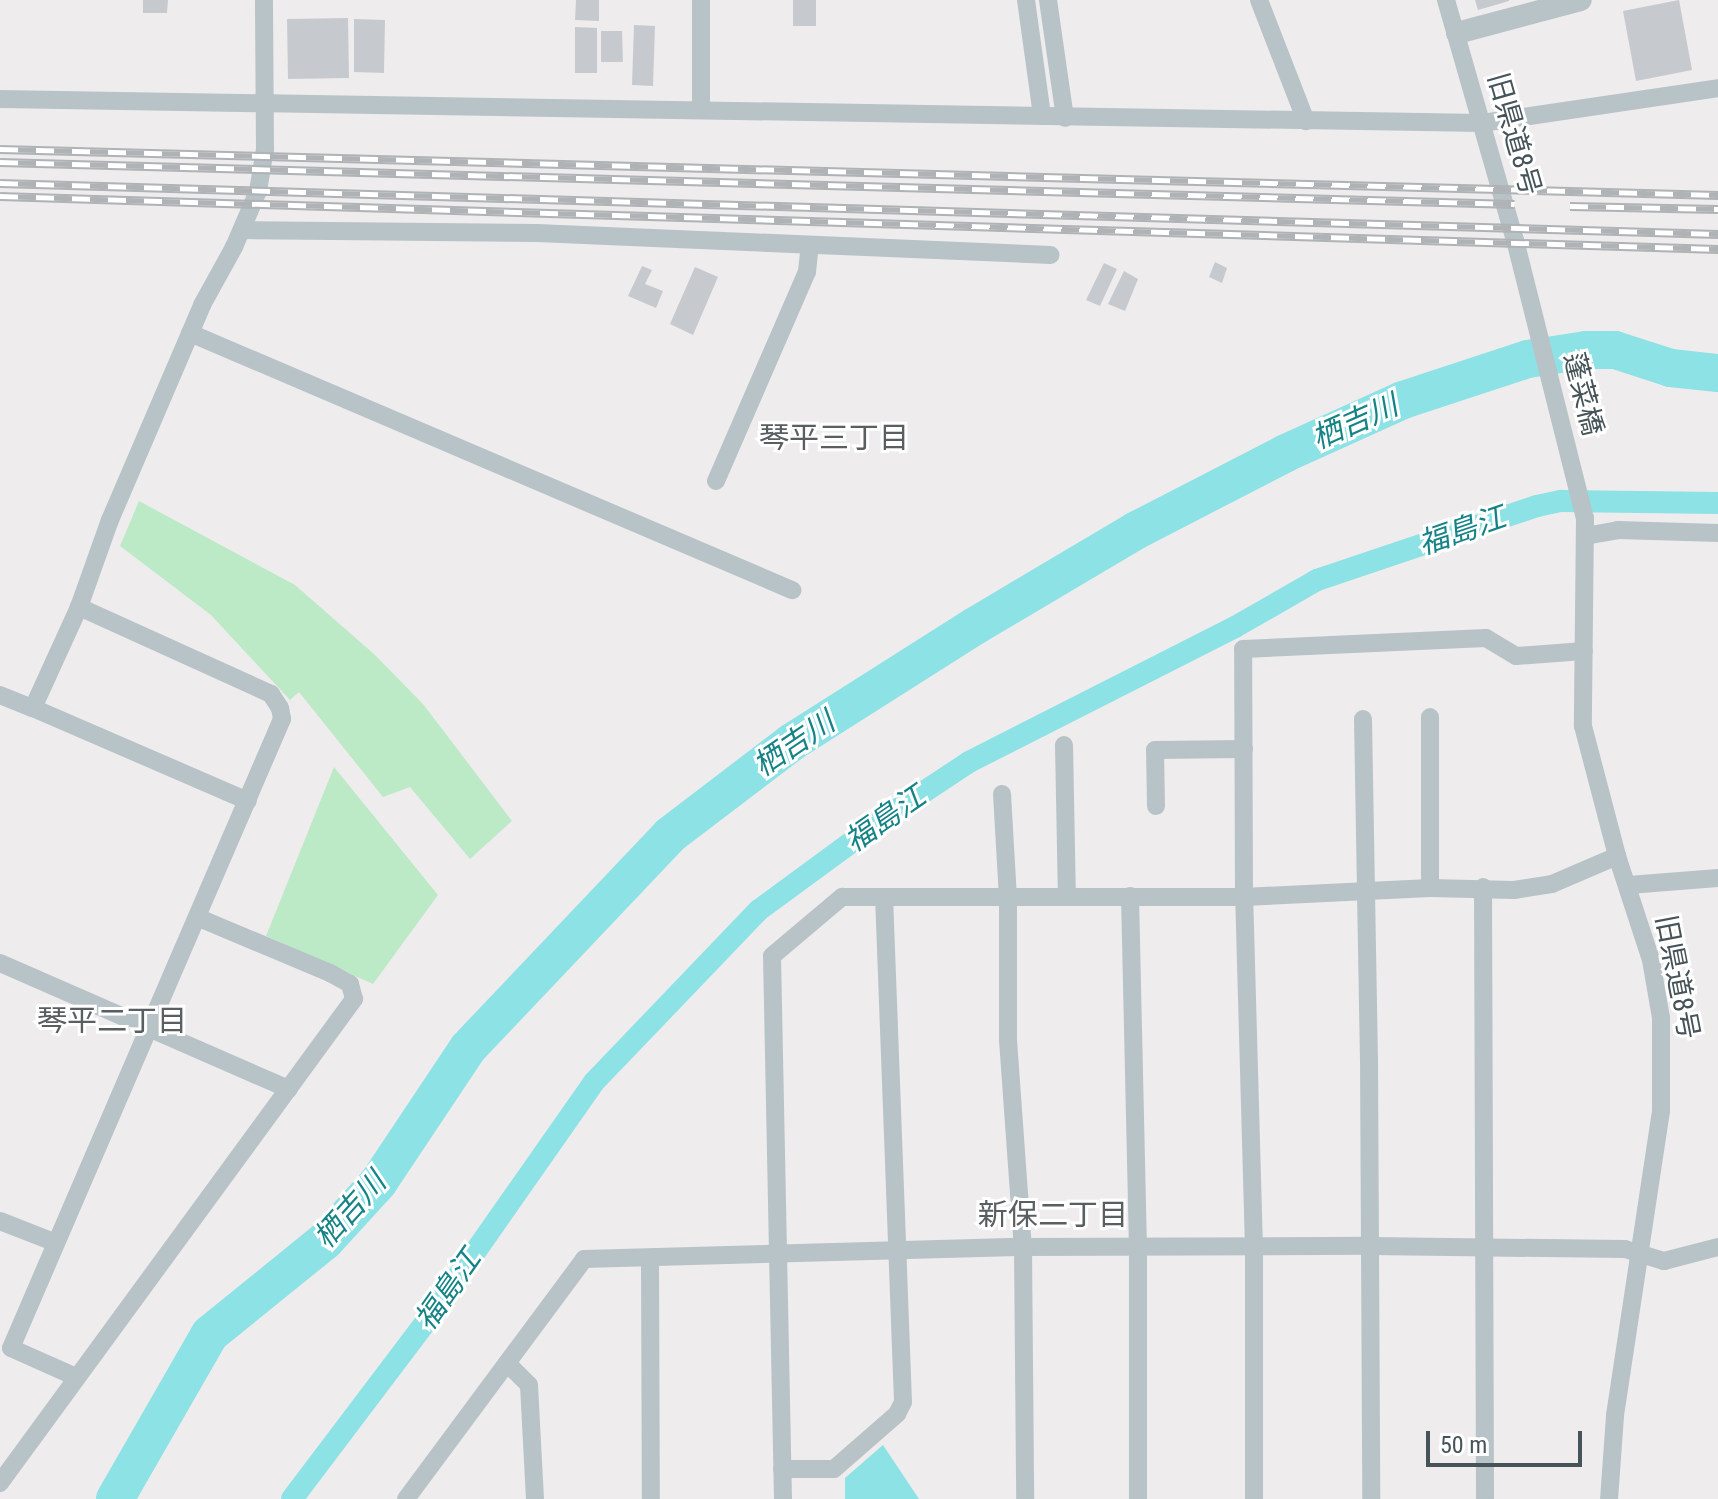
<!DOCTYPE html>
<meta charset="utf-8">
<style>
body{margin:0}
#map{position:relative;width:1718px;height:1499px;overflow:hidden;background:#efeced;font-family:"Roboto Condensed","Noto Sans JP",sans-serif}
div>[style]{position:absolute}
.green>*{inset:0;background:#bceac6}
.water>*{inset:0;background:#8ce2e5}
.canal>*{height:22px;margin:-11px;padding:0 11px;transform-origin:11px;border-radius:11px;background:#8ce2e5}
.river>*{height:38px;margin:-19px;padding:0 19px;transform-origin:19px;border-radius:19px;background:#8ce2e5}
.building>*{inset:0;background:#c6cace}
.minor>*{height:18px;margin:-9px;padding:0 9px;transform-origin:9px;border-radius:9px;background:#b8c3c8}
.tertiary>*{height:22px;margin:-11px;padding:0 11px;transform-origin:11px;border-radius:11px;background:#b8c3c8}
.rail>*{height:9px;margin-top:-4.5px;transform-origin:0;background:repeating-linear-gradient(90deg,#fff 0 18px,#afb3b6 0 36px);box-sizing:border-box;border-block:2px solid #afb3b6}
span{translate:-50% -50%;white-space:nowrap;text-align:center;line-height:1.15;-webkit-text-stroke:6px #fff;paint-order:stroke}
.street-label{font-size:28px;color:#465358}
.water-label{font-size:30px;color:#158386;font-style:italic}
.neighbourhood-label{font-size:30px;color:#595e60}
.scale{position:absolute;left:1426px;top:1431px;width:156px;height:36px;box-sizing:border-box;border:4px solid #465358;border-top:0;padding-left:10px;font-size:24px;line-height:28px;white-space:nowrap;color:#465358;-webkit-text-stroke:6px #fff;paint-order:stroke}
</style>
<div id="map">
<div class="green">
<div style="clip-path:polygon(139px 501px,295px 585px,375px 655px,423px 704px,512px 821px,470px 859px,410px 787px,383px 797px,299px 692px,290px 700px,211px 615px,120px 546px)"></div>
<div style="clip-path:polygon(334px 767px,438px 895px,373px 984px,266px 936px)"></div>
</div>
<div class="water">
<div style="clip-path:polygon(883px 1445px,919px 1499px,845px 1499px,845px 1478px)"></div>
</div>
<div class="canal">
<div style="left:292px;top:1499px;width:222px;rotate:-52.9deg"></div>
<div style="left:426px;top:1322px;width:293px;rotate:-55deg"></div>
<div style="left:594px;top:1082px;width:238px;rotate:-46.2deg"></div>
<div style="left:759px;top:910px;width:154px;rotate:-36.3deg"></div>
<div style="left:883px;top:819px;width:103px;rotate:-33.5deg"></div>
<div style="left:969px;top:762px;width:298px;rotate:-26.9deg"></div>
<div style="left:1235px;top:627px;width:95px;rotate:-29.8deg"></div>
<div style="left:1317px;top:580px;width:232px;rotate:-18.6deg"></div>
<div style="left:1537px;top:506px;width:25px;rotate:-12deg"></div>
<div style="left:1561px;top:501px;width:157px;rotate:0.7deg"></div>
</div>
<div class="river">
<div style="left:115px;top:1499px;width:190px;rotate:-60.1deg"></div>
<div style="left:210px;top:1334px;width:148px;rotate:-39deg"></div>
<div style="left:325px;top:1241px;width:79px;rotate:-47.6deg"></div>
<div style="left:378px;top:1183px;width:162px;rotate:-56.3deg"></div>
<div style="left:468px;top:1048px;width:294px;rotate:-46.5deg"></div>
<div style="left:670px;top:835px;width:153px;rotate:-37.3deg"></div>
<div style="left:792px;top:742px;width:217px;rotate:-32.4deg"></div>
<div style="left:975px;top:626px;width:186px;rotate:-30.7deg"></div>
<div style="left:1135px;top:531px;width:170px;rotate:-27.3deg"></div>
<div style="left:1286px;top:453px;width:128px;rotate:-24.4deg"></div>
<div style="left:1403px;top:400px;width:132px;rotate:-18.2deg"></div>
<div style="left:1528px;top:359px;width:59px;rotate:-8.8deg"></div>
<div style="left:1586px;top:350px;width:29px"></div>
<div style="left:1615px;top:350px;width:59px;rotate:17.8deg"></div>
<div style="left:1671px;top:368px;width:47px;rotate:6.1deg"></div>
</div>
<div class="building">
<div style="clip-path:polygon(143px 0,168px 0,167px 13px,143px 13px)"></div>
<div style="clip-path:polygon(576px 0,599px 0,599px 21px,575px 20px)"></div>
<div style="clip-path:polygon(793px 0,816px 0,816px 26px,793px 26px)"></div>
<div style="clip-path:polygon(1475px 0,1509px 0,1509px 1px,1478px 10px)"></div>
<div style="clip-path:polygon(1679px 0,1692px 70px,1636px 81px,1623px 11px)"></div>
<div style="clip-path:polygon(348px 18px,349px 78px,288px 79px,287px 19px)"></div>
<div style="clip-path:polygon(354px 19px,385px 20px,384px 73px,354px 72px)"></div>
<div style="clip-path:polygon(634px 25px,655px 26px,653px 86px,632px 85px)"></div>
<div style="clip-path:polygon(575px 27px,597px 28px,597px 73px,575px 73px)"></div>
<div style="clip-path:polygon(601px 31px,622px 31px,623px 62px,601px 62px)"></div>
<div style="clip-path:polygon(1215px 262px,1227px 268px,1222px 283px,1209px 277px)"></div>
<div style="clip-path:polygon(1104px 263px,1117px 269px,1100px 306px,1086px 300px)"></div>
<div style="clip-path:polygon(642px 266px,652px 270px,645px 284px,663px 291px,656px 308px,628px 296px)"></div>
<div style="clip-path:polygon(695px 267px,718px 277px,693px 335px,670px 324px)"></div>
<div style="clip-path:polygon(1124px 271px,1138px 279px,1125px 311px,1108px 304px)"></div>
</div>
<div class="minor">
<div style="left:1026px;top:0;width:117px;rotate:82.1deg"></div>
<div style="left:1048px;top:0;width:119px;rotate:81.8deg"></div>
<div style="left:1259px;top:0;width:130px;rotate:68.8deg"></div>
<div style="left:1446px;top:0;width:250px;rotate:74deg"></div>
<div style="left:1515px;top:240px;width:287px;rotate:75.9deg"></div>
<div style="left:1585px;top:518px;width:208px;rotate:90.6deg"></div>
<div style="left:1583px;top:726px;width:134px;rotate:75.3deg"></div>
<div style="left:1617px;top:856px;width:109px;rotate:71.9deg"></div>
<div style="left:1651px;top:960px;width:59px;rotate:80.2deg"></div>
<div style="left:1661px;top:1018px;width:93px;rotate:90deg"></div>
<div style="left:1661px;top:1111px;width:308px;rotate:98.6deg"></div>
<div style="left:1615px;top:1416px;width:83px;rotate:94.1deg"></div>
<div style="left:0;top:99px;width:1482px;rotate:0.93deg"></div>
<div style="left:1482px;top:123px;width:239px;rotate:-8.4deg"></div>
<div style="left:701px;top:109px;width:109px;rotate:-90deg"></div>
<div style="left:242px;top:230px;width:295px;rotate:0.6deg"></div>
<div style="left:537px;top:233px;width:514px;rotate:2.45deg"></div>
<div style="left:190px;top:333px;width:655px;rotate:23.12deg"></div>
<div style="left:716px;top:481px;width:228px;rotate:-66.5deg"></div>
<div style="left:807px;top:272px;width:27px;rotate:-84deg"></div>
<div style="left:1585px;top:536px;width:34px;rotate:-10deg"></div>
<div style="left:1618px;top:530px;width:100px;rotate:1.7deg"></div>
<div style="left:0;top:695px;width:35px;rotate:22deg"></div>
<div style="left:33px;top:708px;width:111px;rotate:-65.5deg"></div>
<div style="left:79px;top:607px;width:92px;rotate:-70.4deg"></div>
<div style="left:110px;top:520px;width:234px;rotate:-66.8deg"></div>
<div style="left:202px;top:305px;width:66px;rotate:-61.1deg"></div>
<div style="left:234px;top:247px;width:61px;rotate:-66.8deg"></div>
<div style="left:258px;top:191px;width:43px;rotate:-80.5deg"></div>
<div style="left:265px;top:149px;width:149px;rotate:-90.4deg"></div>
<div style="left:33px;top:708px;width:234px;rotate:23.4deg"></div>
<div style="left:1430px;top:717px;width:171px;rotate:90deg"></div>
<div style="left:1363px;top:719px;width:339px;rotate:89deg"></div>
<div style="left:1369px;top:1058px;width:441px;rotate:89.7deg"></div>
<div style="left:1064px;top:745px;width:151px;rotate:88.9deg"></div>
<div style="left:1002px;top:794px;width:103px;rotate:86.7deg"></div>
<div style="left:1008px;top:897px;width:143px;rotate:90deg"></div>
<div style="left:1008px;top:1040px;width:208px;rotate:85.9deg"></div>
<div style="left:1023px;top:1247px;width:252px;rotate:89.5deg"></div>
<div style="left:1156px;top:806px;width:56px;rotate:-91deg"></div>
<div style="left:1155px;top:750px;width:89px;rotate:-0.6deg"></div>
<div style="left:1629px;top:885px;width:89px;rotate:-4.5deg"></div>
<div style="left:1483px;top:887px;width:612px;rotate:89.81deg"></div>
<div style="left:1130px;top:896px;width:353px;rotate:88.7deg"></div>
<div style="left:1138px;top:1249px;width:250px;rotate:90deg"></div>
<div style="left:0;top:963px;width:315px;rotate:23.6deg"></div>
<div style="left:0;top:1221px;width:58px;rotate:21.3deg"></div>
<div style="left:650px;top:1259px;width:240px;rotate:89.8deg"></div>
<div style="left:507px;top:1363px;width:31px;rotate:45deg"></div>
<div style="left:529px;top:1385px;width:114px;rotate:87deg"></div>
<div style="left:76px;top:1377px;width:71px;rotate:-156deg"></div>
<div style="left:11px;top:1348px;width:685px;rotate:-66.69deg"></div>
<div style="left:282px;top:719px;width:11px;rotate:-100deg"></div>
<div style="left:280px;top:708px;width:17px;rotate:-123deg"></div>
<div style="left:271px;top:694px;width:211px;rotate:-155.6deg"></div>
<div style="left:782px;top:1469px;width:52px"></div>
<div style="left:834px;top:1469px;width:84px;rotate:-41.1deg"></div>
<div style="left:897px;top:1414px;width:13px;rotate:-63deg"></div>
<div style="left:903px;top:1402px;width:505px;rotate:-92.15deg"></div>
<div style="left:0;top:1483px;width:600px;rotate:-53.82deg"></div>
<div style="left:354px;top:999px;width:16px;rotate:-105deg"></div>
<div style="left:350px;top:984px;width:23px;rotate:-151deg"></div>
<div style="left:330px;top:973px;width:142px;rotate:-157.2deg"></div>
<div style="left:406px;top:1499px;width:299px;rotate:-53.4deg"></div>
<div style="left:584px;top:1259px;width:439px;rotate:-1.6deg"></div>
<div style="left:1023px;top:1247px;width:348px;rotate:-0.2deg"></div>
<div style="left:1371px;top:1246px;width:254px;rotate:0.7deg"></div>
<div style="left:1625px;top:1249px;width:41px;rotate:17.1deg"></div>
<div style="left:1664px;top:1261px;width:56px;rotate:-14.5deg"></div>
<div style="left:783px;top:1499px;width:543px;rotate:-91.16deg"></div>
<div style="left:772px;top:956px;width:92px;rotate:-40.1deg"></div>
<div style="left:842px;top:897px;width:402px"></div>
<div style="left:1244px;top:897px;width:186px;rotate:-2.8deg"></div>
<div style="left:1430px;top:888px;width:84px;rotate:1.4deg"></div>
<div style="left:1514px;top:890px;width:38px;rotate:-9deg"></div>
<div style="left:1552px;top:884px;width:71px;rotate:-23.3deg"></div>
<div style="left:1254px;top:1499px;width:250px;rotate:-90deg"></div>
<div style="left:1254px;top:1249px;width:352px;rotate:-91.6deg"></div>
<div style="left:1244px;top:897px;width:248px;rotate:-90.2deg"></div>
<div style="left:1243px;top:649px;width:243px;rotate:-2.6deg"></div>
<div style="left:1486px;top:638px;width:35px;rotate:31deg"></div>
<div style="left:1516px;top:656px;width:68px;rotate:-4.2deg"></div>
</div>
<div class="tertiary">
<div style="left:1457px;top:33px;width:128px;rotate:-14.9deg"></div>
</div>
<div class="rail">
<div style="left:0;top:149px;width:1719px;rotate:1.53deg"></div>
<div style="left:0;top:162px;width:1515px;rotate:1.59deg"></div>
<div style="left:0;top:183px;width:1719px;rotate:1.7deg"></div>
<div style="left:0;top:196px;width:1719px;rotate:1.77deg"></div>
<div style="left:1570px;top:206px;width:148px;rotate:1.2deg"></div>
</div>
<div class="street-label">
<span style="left:1514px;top:134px;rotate:74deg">旧県道8号</span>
<span style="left:1583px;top:394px;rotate:76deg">蓬菜橋</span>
<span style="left:1677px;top:977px;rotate:79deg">旧県道8号</span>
</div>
<div class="water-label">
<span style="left:1355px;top:422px;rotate:-24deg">栖吉川</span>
<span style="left:1462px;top:531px;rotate:-19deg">福島江</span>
<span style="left:794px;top:744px;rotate:-34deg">栖吉川</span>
<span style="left:885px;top:819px;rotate:-35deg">福島江</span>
<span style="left:350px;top:1210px;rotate:-48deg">栖吉川</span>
<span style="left:448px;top:1290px;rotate:-55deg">福島江</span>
</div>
<div class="neighbourhood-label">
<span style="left:834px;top:438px">琴平三丁目</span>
<span style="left:112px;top:1021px">琴平二丁目</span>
<span style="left:1053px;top:1215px">新保二丁目</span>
</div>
<div class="scale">50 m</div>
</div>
